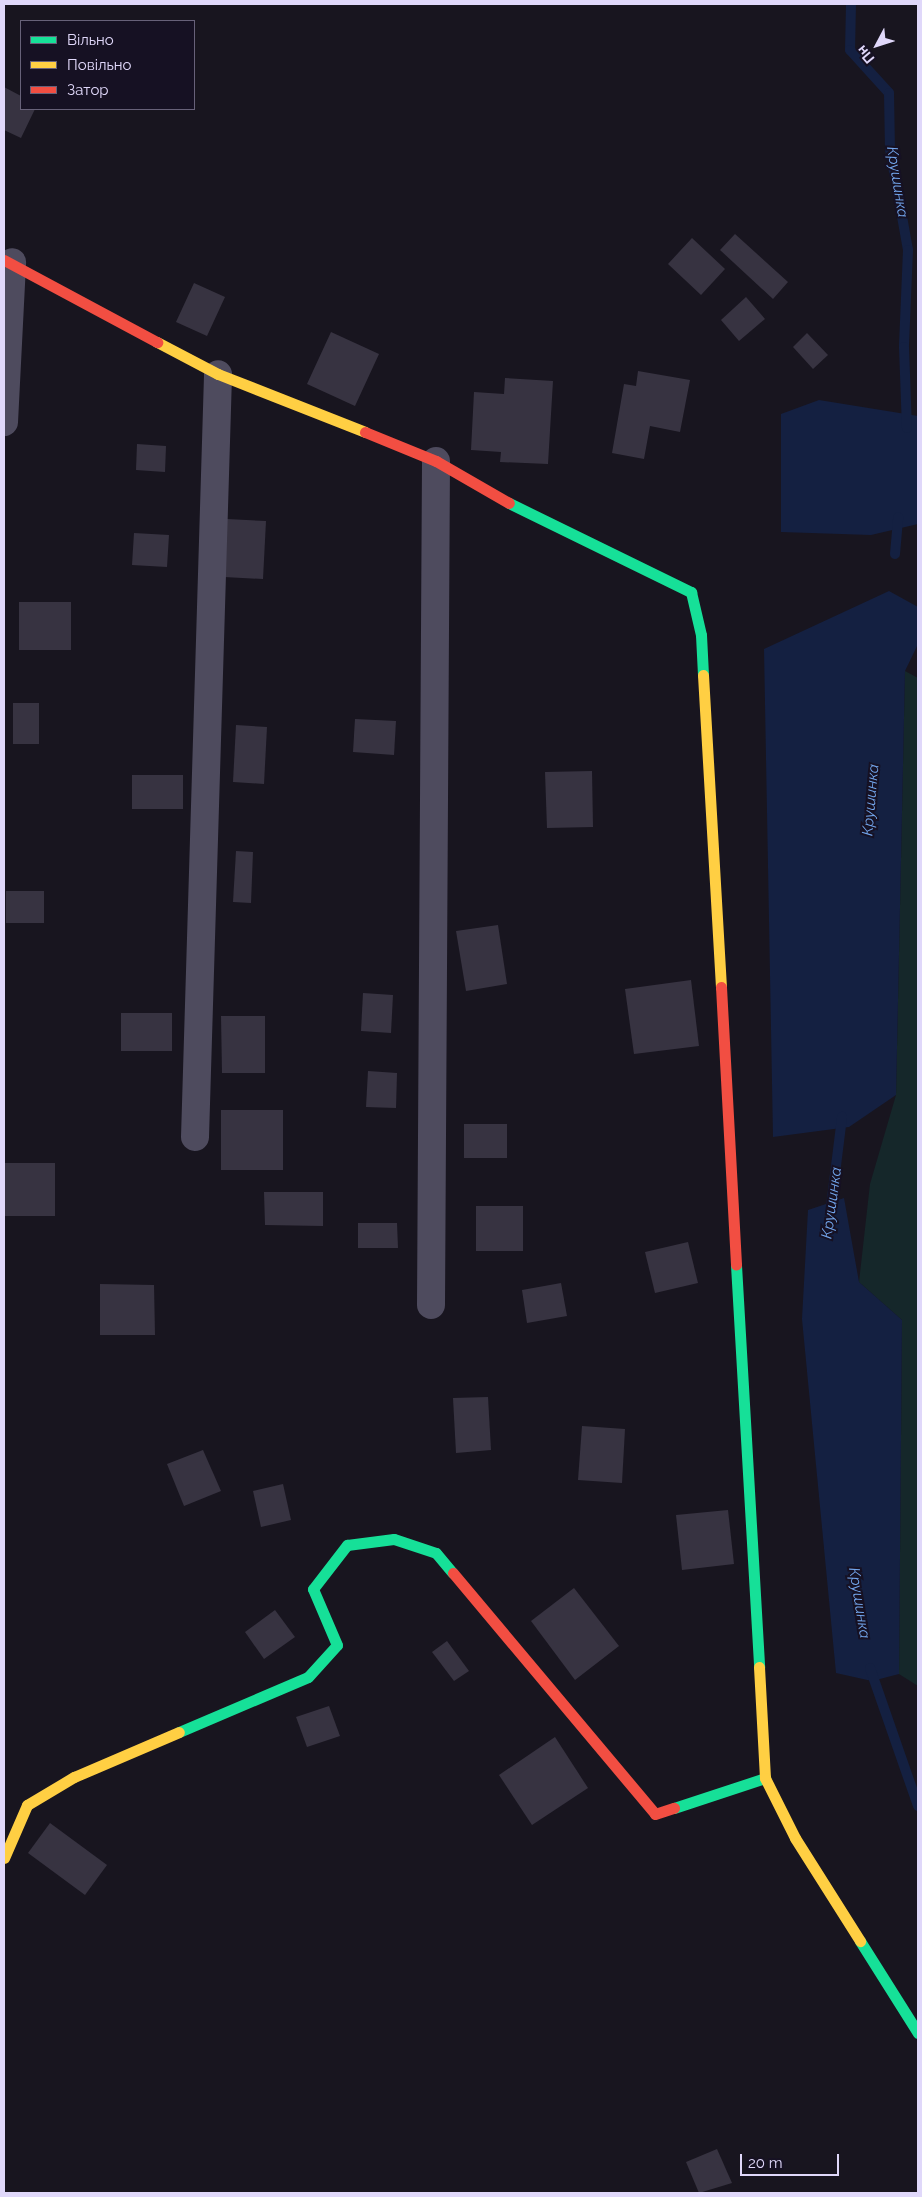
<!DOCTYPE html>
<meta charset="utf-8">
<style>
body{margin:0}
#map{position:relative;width:922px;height:2197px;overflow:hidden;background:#18151f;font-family:Raleway,sans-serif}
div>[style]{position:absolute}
.green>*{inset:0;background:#15272a}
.water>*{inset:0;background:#142041}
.stream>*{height:10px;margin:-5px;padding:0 5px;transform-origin:5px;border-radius:5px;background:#142041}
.building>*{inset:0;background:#373341}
.street>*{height:28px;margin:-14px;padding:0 14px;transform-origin:14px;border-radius:14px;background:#4e4b5e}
.fast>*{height:11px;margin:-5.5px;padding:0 5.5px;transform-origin:5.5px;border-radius:5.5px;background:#16e098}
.slow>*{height:11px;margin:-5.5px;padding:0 5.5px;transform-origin:5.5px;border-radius:5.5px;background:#ffcf43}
.jam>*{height:11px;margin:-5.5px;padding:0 5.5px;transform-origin:5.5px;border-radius:5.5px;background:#f24e42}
span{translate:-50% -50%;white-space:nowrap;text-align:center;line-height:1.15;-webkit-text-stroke:4px #161123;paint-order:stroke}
.water-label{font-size:15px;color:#73a6ed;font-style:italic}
.frame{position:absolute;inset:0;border:5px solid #e0d8fa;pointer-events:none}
.legend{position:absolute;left:20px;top:20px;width:175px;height:90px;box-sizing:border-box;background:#161123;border:1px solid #676179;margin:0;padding:6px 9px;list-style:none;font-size:15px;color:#e0d8fa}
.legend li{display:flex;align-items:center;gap:10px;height:25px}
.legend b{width:25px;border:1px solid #676179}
.north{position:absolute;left:852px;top:20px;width:50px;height:50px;-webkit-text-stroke:4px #161123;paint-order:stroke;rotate:230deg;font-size:14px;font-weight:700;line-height:20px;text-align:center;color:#e0d8fa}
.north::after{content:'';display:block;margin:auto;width:18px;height:22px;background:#e0d8fa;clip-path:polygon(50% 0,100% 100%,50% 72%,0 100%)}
.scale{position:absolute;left:740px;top:2154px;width:99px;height:22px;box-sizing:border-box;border:2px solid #e0d8fa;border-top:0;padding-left:6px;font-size:15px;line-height:18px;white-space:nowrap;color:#e0d8fa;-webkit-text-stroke:4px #161123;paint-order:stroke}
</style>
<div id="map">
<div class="green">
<div style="clip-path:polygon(905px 671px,918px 678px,918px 1686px,899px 1674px,902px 1320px,859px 1282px,870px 1184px,896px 1095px)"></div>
</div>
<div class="water">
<div style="clip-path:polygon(819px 400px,918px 416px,918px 524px,871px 535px,781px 532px,781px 414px)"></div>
<div style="clip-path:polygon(889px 591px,918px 607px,918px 644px,905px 671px,896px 1095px,849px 1127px,773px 1137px,764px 649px)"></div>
<div style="clip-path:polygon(844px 1198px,859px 1282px,902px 1320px,899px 1674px,872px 1681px,836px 1673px,802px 1319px,808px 1210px)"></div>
</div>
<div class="stream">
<div style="left:851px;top:4px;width:46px;rotate:91.2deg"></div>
<div style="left:850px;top:50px;width:58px;rotate:47.8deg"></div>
<div style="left:889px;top:93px;width:56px;rotate:89deg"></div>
<div style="left:890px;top:149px;width:103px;rotate:79.9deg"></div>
<div style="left:908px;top:250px;width:97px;rotate:92.4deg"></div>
<div style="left:904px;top:347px;width:81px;rotate:87.9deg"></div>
<div style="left:895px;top:554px;width:37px;rotate:-85deg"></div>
<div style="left:830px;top:1214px;width:98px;rotate:-82.9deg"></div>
<div style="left:870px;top:1668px;width:146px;rotate:70.8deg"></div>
</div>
<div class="building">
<div style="clip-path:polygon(4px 87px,21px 96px,21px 109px,35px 109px,21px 138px,4px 130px)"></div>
<div style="clip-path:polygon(735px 234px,788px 282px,773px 299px,720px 250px)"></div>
<div style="clip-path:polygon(692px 238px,725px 269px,701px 295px,668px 264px)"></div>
<div style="clip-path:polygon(194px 283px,225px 297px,207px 336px,176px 322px)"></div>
<div style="clip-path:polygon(746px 297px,765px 319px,739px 341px,721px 320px)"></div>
<div style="clip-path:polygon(331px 332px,379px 354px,355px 406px,307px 384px)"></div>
<div style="clip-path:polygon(807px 333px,828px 355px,813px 369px,793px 347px)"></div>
<div style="clip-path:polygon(638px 371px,690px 380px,680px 432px,650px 426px,644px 459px,612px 453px,624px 384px,636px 386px)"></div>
<div style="clip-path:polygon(505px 378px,553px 381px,548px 464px,500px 462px,501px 452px,471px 450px,474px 392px,504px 394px)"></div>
<div style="clip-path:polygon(137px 444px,166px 446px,165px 472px,136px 470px)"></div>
<div style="clip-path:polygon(227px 519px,266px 521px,263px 579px,224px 577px)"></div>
<div style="clip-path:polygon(134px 533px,169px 535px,167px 567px,132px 565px)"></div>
<div style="clip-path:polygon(19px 602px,71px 602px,71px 650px,19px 650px)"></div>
<div style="clip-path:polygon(13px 703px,39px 703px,39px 744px,13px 744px)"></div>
<div style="clip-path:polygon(355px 719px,396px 721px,394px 755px,353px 752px)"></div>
<div style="clip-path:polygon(236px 725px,267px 727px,264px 784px,233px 782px)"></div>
<div style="clip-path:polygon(592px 771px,593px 827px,547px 828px,545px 772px)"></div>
<div style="clip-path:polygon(132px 775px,183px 775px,183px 809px,132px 809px)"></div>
<div style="clip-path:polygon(236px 851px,253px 852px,251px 903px,233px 902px)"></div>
<div style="clip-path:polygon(6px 891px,44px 891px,44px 923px,6px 923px)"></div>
<div style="clip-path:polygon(498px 925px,507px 984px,466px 991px,456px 931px)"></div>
<div style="clip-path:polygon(691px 980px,699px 1046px,634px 1054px,625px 989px)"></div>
<div style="clip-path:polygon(363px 993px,393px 995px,391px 1033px,361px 1031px)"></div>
<div style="clip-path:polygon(121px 1013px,172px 1013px,172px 1051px,121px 1051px)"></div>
<div style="clip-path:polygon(221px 1016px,265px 1016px,265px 1073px,222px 1073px)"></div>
<div style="clip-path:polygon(368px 1071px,397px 1073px,396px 1108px,366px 1107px)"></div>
<div style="clip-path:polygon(221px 1110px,283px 1110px,283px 1170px,221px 1170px)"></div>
<div style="clip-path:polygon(464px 1124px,507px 1124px,507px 1158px,464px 1158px)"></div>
<div style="clip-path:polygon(4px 1163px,55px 1163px,55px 1216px,4px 1216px)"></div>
<div style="clip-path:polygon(264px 1192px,323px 1192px,323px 1226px,265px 1225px)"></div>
<div style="clip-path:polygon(476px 1206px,523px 1206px,523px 1251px,476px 1251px)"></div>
<div style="clip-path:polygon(358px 1223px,397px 1223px,398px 1248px,358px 1248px)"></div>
<div style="clip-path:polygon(688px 1242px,698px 1283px,655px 1293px,645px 1252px)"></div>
<div style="clip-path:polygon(561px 1283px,567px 1316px,527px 1323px,522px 1290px)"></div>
<div style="clip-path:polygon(100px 1284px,154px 1285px,155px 1335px,100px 1335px)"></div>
<div style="clip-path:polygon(488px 1397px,491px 1450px,456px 1453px,453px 1398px)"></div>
<div style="clip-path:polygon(582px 1426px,625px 1429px,622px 1483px,578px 1480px)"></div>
<div style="clip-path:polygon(203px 1450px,221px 1491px,184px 1506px,167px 1464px)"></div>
<div style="clip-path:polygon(283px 1484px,291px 1520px,261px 1527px,253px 1491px)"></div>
<div style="clip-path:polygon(728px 1510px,734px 1564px,682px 1570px,676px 1515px)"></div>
<div style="clip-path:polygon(574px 1588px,619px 1646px,575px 1680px,531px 1621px)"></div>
<div style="clip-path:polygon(275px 1610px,295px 1637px,264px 1659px,245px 1632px)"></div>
<div style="clip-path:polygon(447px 1641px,469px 1671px,454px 1681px,432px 1652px)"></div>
<div style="clip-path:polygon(329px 1706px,340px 1736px,307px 1747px,296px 1717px)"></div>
<div style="clip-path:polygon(555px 1737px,588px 1788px,532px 1825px,499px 1775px)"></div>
<div style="clip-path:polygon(50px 1823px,107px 1865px,85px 1895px,28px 1853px)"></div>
<div style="clip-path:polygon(717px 2149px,732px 2183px,699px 2193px,686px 2162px)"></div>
</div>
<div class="street">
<div style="left:4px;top:422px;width:160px;rotate:-87.1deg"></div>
<div style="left:195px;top:1137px;width:763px;rotate:-88.27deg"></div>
<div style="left:431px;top:1305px;width:844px;rotate:-89.66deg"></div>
</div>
<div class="fast">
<div style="left:509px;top:503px;width:203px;rotate:26.1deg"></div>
<div style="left:691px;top:592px;width:44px;rotate:76.9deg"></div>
<div style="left:701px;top:635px;width:40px;rotate:87.1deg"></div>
<div style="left:736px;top:1265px;width:403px;rotate:86.7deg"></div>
<div style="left:179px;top:1732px;width:140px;rotate:-23.1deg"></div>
<div style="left:308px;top:1677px;width:43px;rotate:-47.8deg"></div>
<div style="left:337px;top:1645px;width:61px;rotate:-113.2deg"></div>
<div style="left:313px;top:1589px;width:56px;rotate:-52.3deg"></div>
<div style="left:347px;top:1545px;width:47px;rotate:-7.3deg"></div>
<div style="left:394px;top:1539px;width:44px;rotate:18.4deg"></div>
<div style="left:436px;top:1553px;width:26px;rotate:50deg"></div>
<div style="left:674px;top:1808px;width:96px;rotate:-18.2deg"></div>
<div style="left:860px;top:1941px;width:109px;rotate:57.8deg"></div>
</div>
<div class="slow">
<div style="left:157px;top:342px;width:69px;rotate:27.7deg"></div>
<div style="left:218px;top:374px;width:158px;rotate:21.5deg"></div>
<div style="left:703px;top:675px;width:313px;rotate:86.7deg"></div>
<div style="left:759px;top:1667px;width:111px;rotate:86.9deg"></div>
<div style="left:765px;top:1778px;width:67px;rotate:63.4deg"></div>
<div style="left:795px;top:1838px;width:122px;rotate:57.7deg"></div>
<div style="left:4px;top:1858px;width:58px;rotate:-66.5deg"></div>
<div style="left:27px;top:1805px;width:55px;rotate:-30.8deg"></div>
<div style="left:74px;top:1777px;width:114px;rotate:-23.2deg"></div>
</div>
<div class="jam">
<div style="left:4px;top:260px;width:174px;rotate:28.2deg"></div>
<div style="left:365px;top:432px;width:77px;rotate:22.2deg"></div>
<div style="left:436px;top:461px;width:84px;rotate:29.9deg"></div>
<div style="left:721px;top:987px;width:278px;rotate:86.9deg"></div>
<div style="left:453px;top:1573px;width:314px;rotate:50deg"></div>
<div style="left:655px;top:1814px;width:20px;rotate:-18deg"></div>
</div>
<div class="water-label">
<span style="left:897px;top:182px;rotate:81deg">Крушинка</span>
<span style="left:871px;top:800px;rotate:-85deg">Крушинка</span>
<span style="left:832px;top:1203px;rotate:-82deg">Крушинка</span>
<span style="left:859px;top:1603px;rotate:81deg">Крушинка</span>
</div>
<div class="frame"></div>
<ul class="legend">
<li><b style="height:6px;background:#16e098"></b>Вільно</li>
<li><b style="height:6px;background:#ffcf43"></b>Повільно</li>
<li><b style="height:6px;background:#f24e42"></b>Затор</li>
</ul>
<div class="north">Пн</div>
<div class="scale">20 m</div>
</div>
